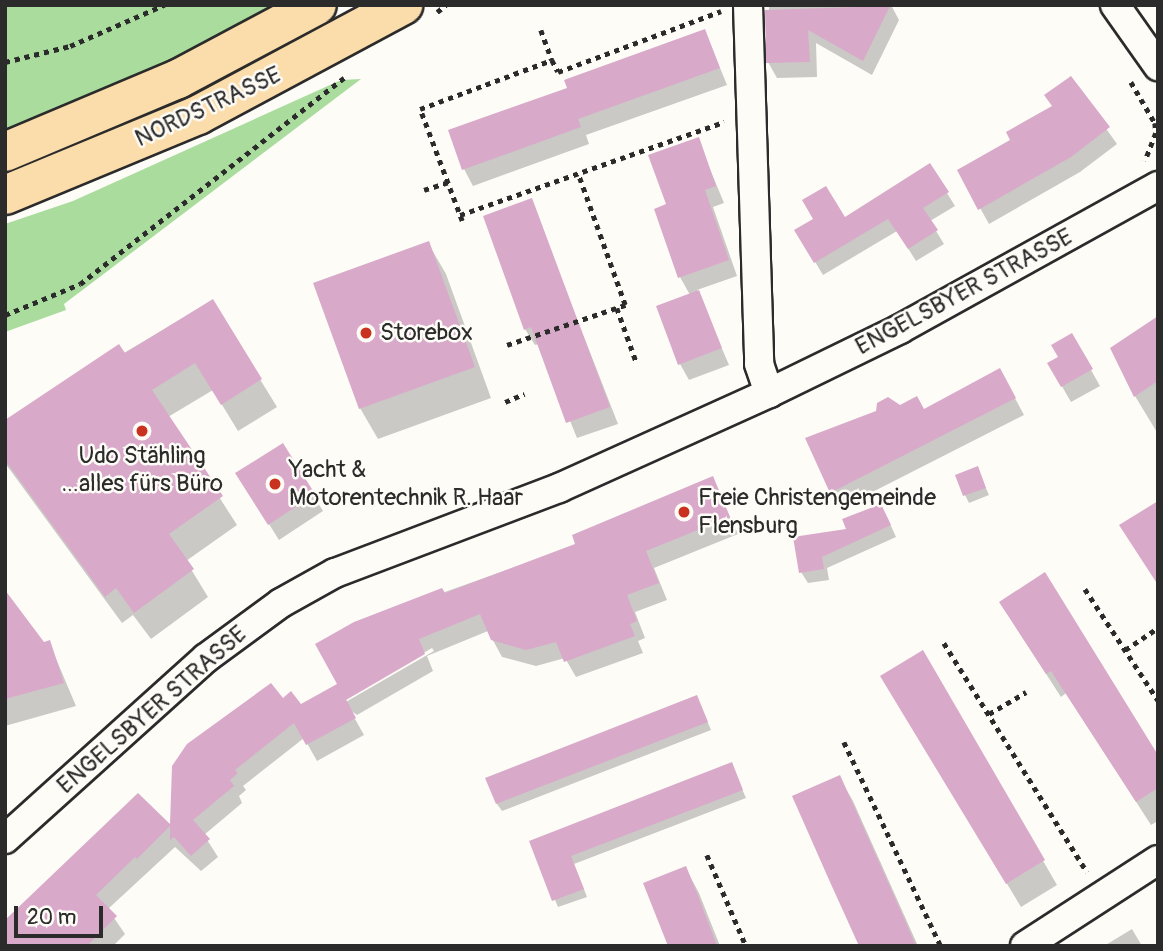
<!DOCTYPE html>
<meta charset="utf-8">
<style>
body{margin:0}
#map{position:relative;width:1163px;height:951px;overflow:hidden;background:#fdfcf7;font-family:Pangolin,sans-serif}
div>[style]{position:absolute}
.green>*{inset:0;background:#aadc9e}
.shadow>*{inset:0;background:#0003}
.building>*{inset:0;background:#d9a9c9}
.path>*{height:4.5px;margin-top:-2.25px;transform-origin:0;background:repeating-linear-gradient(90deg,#2b2b2b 0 5px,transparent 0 10px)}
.roads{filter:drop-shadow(2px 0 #2b2b2b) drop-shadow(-2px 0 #2b2b2b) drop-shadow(0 2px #2b2b2b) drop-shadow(0 -2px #2b2b2b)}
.minor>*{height:28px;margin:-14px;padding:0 14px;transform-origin:14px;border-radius:14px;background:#fdfcf7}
.primary>*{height:38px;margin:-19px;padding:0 19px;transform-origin:19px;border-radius:19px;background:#fbddab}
.dots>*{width:19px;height:19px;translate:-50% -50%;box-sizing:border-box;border:4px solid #fdfcf7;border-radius:50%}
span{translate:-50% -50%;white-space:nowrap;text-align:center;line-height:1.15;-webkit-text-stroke:5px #fdfcf7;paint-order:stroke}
.street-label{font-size:24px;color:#2b2b2b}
.poi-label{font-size:24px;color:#2b2b2b}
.left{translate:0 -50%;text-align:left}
.frame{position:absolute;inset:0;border:7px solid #2b2b2b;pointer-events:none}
.scale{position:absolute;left:14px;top:906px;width:89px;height:32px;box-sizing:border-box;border:4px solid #2b2b2b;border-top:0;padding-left:9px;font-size:21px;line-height:24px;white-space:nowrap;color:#2b2b2b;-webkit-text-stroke:5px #fdfcf7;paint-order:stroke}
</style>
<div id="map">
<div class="green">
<div style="clip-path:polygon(5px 5px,275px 5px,204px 47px,5px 133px)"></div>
<div style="clip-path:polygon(361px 79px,64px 304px,66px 310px,5px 332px,5px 224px,73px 201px,341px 80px)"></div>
</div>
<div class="shadow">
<div style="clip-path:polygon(769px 5px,891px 5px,899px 20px,872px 75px,816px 43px,817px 77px,777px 78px,768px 62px)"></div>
<div style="clip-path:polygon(705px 31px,727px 85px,586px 135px,589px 144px,473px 186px,464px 169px,569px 89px)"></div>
<div style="clip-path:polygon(1070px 78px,1117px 144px,1080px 172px,989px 224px,959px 170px,1012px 141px,1053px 107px)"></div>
<div style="clip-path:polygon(698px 140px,724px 203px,713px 207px,737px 276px,697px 290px,729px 365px,689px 380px,680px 364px,690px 295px,680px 277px,668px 205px)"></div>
<div style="clip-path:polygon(947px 193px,955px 206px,930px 221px,944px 244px,916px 261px,897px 231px,823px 275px,796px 230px)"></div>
<div style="clip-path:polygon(531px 201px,618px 424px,577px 438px,539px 344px,535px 345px,525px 329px)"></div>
<div style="clip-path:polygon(428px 243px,446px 274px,491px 398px,378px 439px,360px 408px)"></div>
<div style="clip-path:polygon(212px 301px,277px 407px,238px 431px,213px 390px,168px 417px,237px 525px,186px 561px,208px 597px,151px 639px,133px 615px,122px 623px,5px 463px,5px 423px)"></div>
<div style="clip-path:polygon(1158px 318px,1158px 434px,1135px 396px)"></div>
<div style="clip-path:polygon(1072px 336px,1100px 386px,1071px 402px,1049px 364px,1060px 357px)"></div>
<div style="clip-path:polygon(1009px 387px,1024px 415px,841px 508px,831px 492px,900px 407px,923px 411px)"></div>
<div style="clip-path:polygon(282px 445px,323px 511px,279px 540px,247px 489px)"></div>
<div style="clip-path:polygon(977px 468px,989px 495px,969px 503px,965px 495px)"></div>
<div style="clip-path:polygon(evenodd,712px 478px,738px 534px,654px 568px,667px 600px,635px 612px,645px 638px,638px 641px,643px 653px,576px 677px,565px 658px,536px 666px,502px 657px,488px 631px,427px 656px,433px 671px,357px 715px,350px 710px,364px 735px,317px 761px,304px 738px,243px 786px,246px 790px,239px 796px,242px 803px,204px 835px,218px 857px,201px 871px,175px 847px,108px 909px,125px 934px,113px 946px,5px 946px,138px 795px,172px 828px,283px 700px,301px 706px,339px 685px,355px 624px,577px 545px,712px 478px,432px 648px,434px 651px,344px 703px,344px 699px,432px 648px)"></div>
<div style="clip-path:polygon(887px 517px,896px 537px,827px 568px,829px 580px,808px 583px,801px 572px,849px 530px)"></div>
<div style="clip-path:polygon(5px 607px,43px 644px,49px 642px,76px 706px,5px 726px)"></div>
<div style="clip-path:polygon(1015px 626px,1158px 757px,1158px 821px,1151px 825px,1066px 693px,1061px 697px)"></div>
<div style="clip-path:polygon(923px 653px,1057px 885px,1021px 907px,896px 700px)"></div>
<div style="clip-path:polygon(697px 697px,711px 730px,502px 811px,497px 804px,488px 779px)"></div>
<div style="clip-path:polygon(731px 764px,746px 798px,574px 864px,587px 897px,558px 907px,531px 842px)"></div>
<div style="clip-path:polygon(839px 777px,853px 801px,918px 946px,861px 946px)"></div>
<div style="clip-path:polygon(686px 869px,699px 893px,720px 946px,669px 946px)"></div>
<div style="clip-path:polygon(1132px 929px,1142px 946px,1104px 946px)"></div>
</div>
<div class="building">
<div style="clip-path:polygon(890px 6px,863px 61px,808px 30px,810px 62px,766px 63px,765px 10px)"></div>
<div style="clip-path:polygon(705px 29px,720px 68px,578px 119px,581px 127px,462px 170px,448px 130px,567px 88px,564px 80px)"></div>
<div style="clip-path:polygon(1071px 76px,1110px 127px,1071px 157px,978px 210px,957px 170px,1010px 140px,1006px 132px,1052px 106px,1044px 95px)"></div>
<div style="clip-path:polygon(699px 137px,716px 186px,705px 190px,729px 260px,678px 278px,654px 209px,666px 204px,648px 155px)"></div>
<div style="clip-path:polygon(930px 163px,949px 192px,923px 208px,938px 230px,908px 249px,888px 219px,814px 263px,794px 230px,813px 219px,802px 200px,826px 186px,845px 217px)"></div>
<div style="clip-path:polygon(532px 198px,610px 407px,566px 423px,531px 327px,524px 330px,483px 216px)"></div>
<div style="clip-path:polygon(429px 241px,475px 367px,359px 409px,313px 283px)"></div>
<div style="clip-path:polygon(699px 290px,722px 348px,678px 365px,656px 306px)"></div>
<div style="clip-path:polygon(213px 299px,262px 379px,221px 405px,195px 363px,152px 390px,223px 496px,169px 534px,194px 569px,134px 613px,116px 588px,105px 597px,5px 460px,5px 420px,119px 344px,125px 353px)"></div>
<div style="clip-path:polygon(1158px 316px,1158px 381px,1134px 397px,1110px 348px)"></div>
<div style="clip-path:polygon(1072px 333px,1093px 369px,1061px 387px,1047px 363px,1058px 357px,1051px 345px)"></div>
<div style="clip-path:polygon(1000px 368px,1016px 398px,830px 493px,805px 438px,876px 411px,877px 403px,888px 397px,900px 405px,917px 396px,924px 409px)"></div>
<div style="clip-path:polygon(283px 443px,315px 494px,268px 525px,235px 473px)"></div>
<div style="clip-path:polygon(978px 466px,986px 488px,963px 496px,955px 475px)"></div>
<div style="clip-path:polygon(713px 476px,730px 517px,646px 551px,659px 583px,627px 595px,637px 621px,630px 624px,635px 636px,564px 662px,556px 642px,526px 650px,491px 640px,480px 614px,419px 639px,425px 654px,346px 700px,342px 692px,356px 718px,306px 745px,294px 723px,235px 770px,238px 773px,230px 780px,234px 786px,193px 820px,210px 839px,191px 856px,174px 837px,170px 840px,170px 826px,137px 859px,135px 857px,96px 895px,117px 916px,87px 946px,5px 946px,5px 920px,138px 793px,170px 824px,172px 766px,187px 744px,271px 683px,283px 698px,291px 691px,301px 704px,337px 684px,315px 644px,354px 622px,442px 588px,445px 593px,575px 544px,572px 535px)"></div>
<div style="clip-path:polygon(1158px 501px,1158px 585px,1119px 525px)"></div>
<div style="clip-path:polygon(881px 504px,891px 525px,822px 557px,824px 569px,799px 573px,793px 537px,846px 529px,842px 519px)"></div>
<div style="clip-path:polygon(1045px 572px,1158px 755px,1158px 788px,1136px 802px,1051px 671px,1046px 674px,999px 602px)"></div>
<div style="clip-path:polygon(5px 590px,44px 642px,50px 640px,64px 683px,5px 699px)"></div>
<div style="clip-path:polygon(923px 650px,1045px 860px,1006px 884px,880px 676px)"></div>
<div style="clip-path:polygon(697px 695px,708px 722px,496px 804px,485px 778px)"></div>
<div style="clip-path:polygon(732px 762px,743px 790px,571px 856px,584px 889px,552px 901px,529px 841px)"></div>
<div style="clip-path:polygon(840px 775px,899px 907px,916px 946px,859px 946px,830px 882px,792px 796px)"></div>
<div style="clip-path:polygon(686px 866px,699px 898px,717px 946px,668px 946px,643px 883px)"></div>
</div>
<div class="path">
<div style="left:437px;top:12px;width:11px;rotate:-38deg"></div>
<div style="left:541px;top:30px;width:32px;rotate:70deg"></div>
<div style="left:5px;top:62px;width:67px;rotate:-13.8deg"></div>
<div style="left:70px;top:46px;width:103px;rotate:-23.6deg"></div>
<div style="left:1131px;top:82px;width:48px;rotate:59.7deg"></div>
<div style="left:1155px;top:123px;width:10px;rotate:84deg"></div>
<div style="left:1156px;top:133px;width:30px;rotate:111deg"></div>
<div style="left:424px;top:190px;width:25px;rotate:-18deg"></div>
<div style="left:460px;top:215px;width:280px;rotate:-19.4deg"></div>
<div style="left:462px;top:221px;width:120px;rotate:-110.6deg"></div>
<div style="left:420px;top:109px;width:141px;rotate:-20.4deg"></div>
<div style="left:552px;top:60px;width:13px;rotate:63deg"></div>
<div style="left:558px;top:72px;width:174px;rotate:-20.5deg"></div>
<div style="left:617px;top:308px;width:56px;rotate:70.3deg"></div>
<div style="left:5px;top:315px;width:81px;rotate:-22.5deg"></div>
<div style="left:80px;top:284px;width:335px;rotate:-38deg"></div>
<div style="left:507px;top:345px;width:125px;rotate:-18.7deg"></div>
<div style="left:625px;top:305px;width:139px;rotate:-109.7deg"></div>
<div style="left:505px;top:402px;width:21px;rotate:-23deg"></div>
<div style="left:1085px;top:589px;width:133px;rotate:56.7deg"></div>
<div style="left:944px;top:643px;width:270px;rotate:58deg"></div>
<div style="left:1125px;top:650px;width:40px;rotate:-34deg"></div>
<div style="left:989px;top:714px;width:43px;rotate:-30.7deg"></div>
<div style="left:844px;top:742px;width:226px;rotate:64.6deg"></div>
<div style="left:707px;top:855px;width:99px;rotate:66.8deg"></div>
</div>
<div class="roads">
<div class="minor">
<div style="left:748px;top:5px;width:359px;rotate:88.2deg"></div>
<div style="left:759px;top:364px;width:31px;rotate:71deg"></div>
<div style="left:1115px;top:5px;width:75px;rotate:54.8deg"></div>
<div style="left:5px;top:839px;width:270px;rotate:-42deg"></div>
<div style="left:206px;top:658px;width:93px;rotate:-36.3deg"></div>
<div style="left:281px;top:603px;width:62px;rotate:-29.1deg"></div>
<div style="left:335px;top:573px;width:240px;rotate:-20.8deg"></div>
<div style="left:559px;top:488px;width:230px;rotate:-24.3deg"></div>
<div style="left:769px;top:393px;width:146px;rotate:-26deg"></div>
<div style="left:900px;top:329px;width:295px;rotate:-29deg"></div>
<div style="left:1025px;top:946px;width:158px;rotate:-32.9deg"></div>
</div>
<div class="primary">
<div style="left:5px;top:152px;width:188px;rotate:-22.9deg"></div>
<div style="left:178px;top:79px;width:157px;rotate:-28deg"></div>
<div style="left:5px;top:195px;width:209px;rotate:-22.5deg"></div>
<div style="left:198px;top:115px;width:233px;rotate:-28.2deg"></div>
</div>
</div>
<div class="dots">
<div style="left:366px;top:333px;background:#c8321e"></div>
<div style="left:142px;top:431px;background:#c8321e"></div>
<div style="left:275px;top:484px;background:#c8321e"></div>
<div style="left:684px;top:512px;background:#c8321e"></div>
</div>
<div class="street-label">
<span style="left:208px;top:107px;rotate:-25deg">NORDSTRASSE</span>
<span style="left:964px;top:292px;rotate:-28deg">ENGELSBYER STRASSE</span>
<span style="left:152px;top:710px;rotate:-41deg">ENGELSBYER STRASSE</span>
</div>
<div class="poi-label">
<span class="left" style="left:380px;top:333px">Storebox</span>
<span style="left:142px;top:470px">Udo Stähling<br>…alles fürs Büro</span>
<span class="left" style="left:289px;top:484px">Yacht &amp;<br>Motorentechnik R. Haar</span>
<span class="left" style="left:698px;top:512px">Freie Christengemeinde<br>Flensburg</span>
</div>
<div class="frame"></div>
<div class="scale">20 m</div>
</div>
